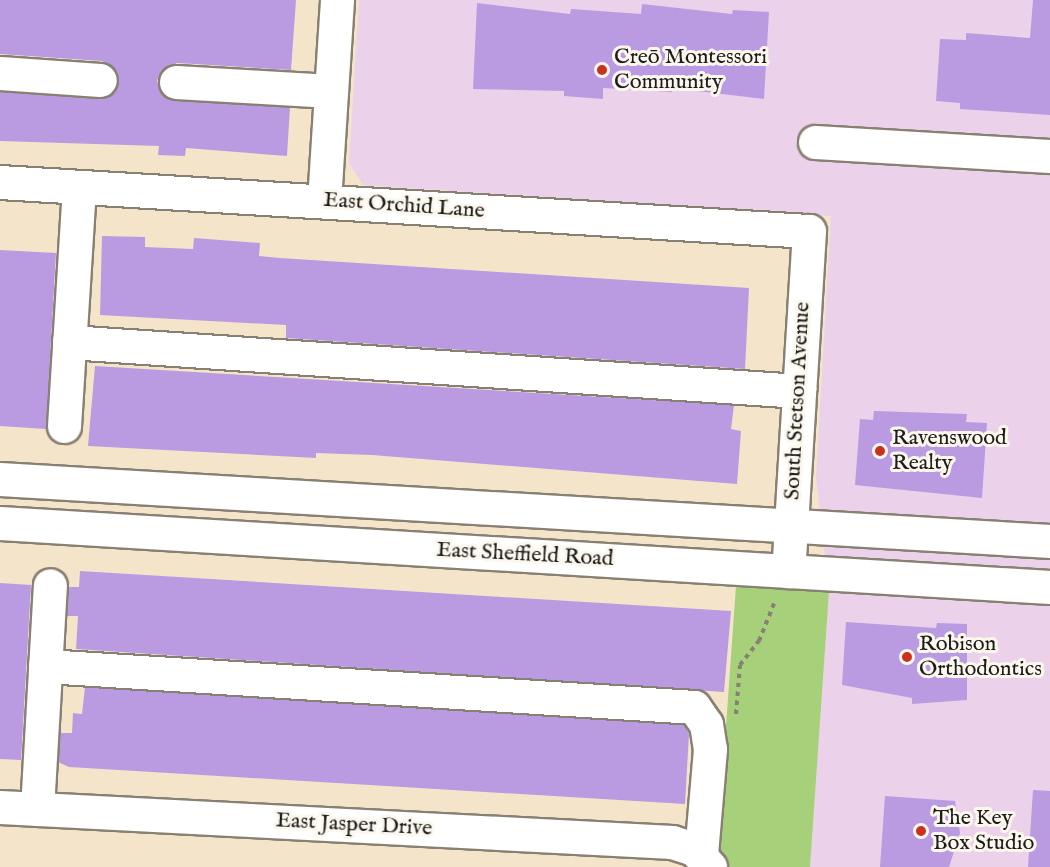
<!DOCTYPE html>
<meta charset="utf-8">
<style>
body{margin:0}
#map{position:relative;width:1050px;height:867px;overflow:hidden;background:#f4e4ca;font-family:"IM FELL English",serif}
div>[style]{position:absolute}
.built>*{inset:0;background:#ecd1ea}
.green>*{inset:0;background:#a7d07b}
.building>*{inset:0;background:#ba9be2}
.path>*{height:4px;margin-top:-2px;transform-origin:0;background:repeating-linear-gradient(90deg,#888073 0 4.5px,transparent 0 9px)}
.roads{filter:drop-shadow(2px 0 #888073) drop-shadow(-2px 0 #888073) drop-shadow(0 2px #888073) drop-shadow(0 -2px #888073)}
.minor>*{height:33px;margin:-16.5px;padding:0 16.5px;transform-origin:16.5px;border-radius:16.5px;background:#fff}
.dots>*{width:16px;height:16px;translate:-50% -50%;box-sizing:border-box;border:3px solid #fbf7ec;border-radius:50%}
span{translate:-50% -50%;white-space:nowrap;text-align:center;line-height:1.15;-webkit-text-stroke:6px #fbf7ec;paint-order:stroke}
.poi-label{font-size:22px;color:#1c1c1c}
.left{translate:0 -50%;text-align:left}
.street-label{font-size:22px;color:#1c1c1c}
</style>
<div id="map">
<div class="built">
<div style="clip-path:polygon(359px 0,1050px 0,1050px 867px,810px 867px,829px 591px,816px 478px,831px 216px,363px 185px,349px 163px)"></div>
</div>
<div class="green">
<div style="clip-path:polygon(736px 586px,829px 591px,810px 867px,716px 867px)"></div>
</div>
<div class="building">
<div style="clip-path:polygon(0 0,296px 0,291px 70px,177px 63px,161px 71px,157px 81px,165px 97px,175px 101px,290px 107px,287px 156px,186px 148px,185px 156px,158px 155px,159px 146px,0 141px,0 92px,99px 99px,115px 91px,119px 81px,117px 71px,102px 61px,0 54px)"></div>
<div style="clip-path:polygon(1033px 0,1050px 0,1050px 115px,960px 109px,960px 103px,936px 101px,940px 39px,966px 40px,966px 33px,1030px 38px)"></div>
<div style="clip-path:polygon(477px 3px,570px 14px,571px 9px,641px 14px,642px 4px,732px 14px,733px 10px,769px 12px,764px 99px,672px 88px,672px 92px,603px 88px,603px 99px,564px 96px,564px 91px,473px 89px)"></div>
<div style="clip-path:polygon(102px 236px,145px 237px,145px 247px,193px 249px,194px 238px,260px 243px,259px 256px,280px 258px,749px 288px,745px 369px,286px 338px,286px 325px,100px 315px)"></div>
<div style="clip-path:polygon(0 250px,56px 253px,46px 429px,0 426px)"></div>
<div style="clip-path:polygon(95px 366px,734px 405px,731px 429px,741px 431px,737px 484px,372px 455px,316px 453px,316px 458px,88px 446px)"></div>
<div style="clip-path:polygon(874px 411px,967px 414px,966px 422px,987px 423px,982px 498px,855px 485px,860px 419px,873px 420px)"></div>
<div style="clip-path:polygon(80px 571px,731px 611px,724px 692px,76px 649px,78px 616px,67px 616px,69px 587px,79px 587px)"></div>
<div style="clip-path:polygon(0 583px,31px 585px,21px 760px,0 759px)"></div>
<div style="clip-path:polygon(846px 622px,936px 628px,937px 623px,967px 624px,967px 700px,912px 704px,912px 698px,842px 685px)"></div>
<div style="clip-path:polygon(85px 687px,684px 725px,689px 734px,685px 804px,69px 767px,58px 762px,60px 733px,72px 733px,73px 713px,82px 714px)"></div>
<div style="clip-path:polygon(1033px 790px,1050px 791px,1050px 867px,1028px 867px)"></div>
<div style="clip-path:polygon(885px 796px,955px 801px,960px 833px,949px 867px,880px 867px)"></div>
</div>
<div class="path">
<div style="left:736px;top:714px;width:49px;rotate:-85.3deg"></div>
<div style="left:740px;top:665px;width:31px;rotate:-52deg"></div>
<div style="left:759px;top:641px;width:43px;rotate:-68.2deg"></div>
</div>
<div class="roads">
<div class="minor">
<div style="left:0;top:73px;width:100px;rotate:4deg"></div>
<div style="left:176px;top:82px;width:155px;rotate:3.3deg"></div>
<div style="left:815px;top:142px;width:235px;rotate:3.4deg"></div>
<div style="left:0;top:182px;width:810px;rotate:3.47deg"></div>
<div style="left:809px;top:231px;width:341px;rotate:93.5deg"></div>
<div style="left:324px;top:201px;width:201px;rotate:-86.3deg"></div>
<div style="left:69px;top:342px;width:732px;rotate:3.84deg"></div>
<div style="left:64px;top:426px;width:239px;rotate:-86.4deg"></div>
<div style="left:0;top:479px;width:1052px;rotate:3.38deg"></div>
<div style="left:0;top:523px;width:1052px;rotate:3.49deg"></div>
<div style="left:45px;top:666px;width:650px;rotate:3.61deg"></div>
<div style="left:694px;top:707px;width:21px;rotate:55deg"></div>
<div style="left:706px;top:724px;width:25px;rotate:81deg"></div>
<div style="left:710px;top:749px;width:105px;rotate:94.9deg"></div>
<div style="left:0;top:807px;width:673px;rotate:2.98deg"></div>
<div style="left:672px;top:842px;width:23px;rotate:18deg"></div>
<div style="left:694px;top:849px;width:24px;rotate:48deg"></div>
<div style="left:37px;top:809px;width:224px;rotate:-86.7deg"></div>
</div>
</div>
<div class="dots">
<div style="left:602px;top:70px;background:#c8321e"></div>
<div style="left:880px;top:451px;background:#c8321e"></div>
<div style="left:907px;top:657px;background:#c8321e"></div>
<div style="left:921px;top:831px;background:#c8321e"></div>
</div>
<div class="poi-label">
<span class="left" style="left:614px;top:70px">Creō Montessori<br>Community</span>
<span class="left" style="left:892px;top:451px">Ravenswood<br>Realty</span>
<span class="left" style="left:919px;top:657px">Robison<br>Orthodontics</span>
<span class="left" style="left:933px;top:831px">The Key<br>Box Studio</span>
</div>
<div class="street-label">
<span style="left:404px;top:206px;rotate:4deg">East Orchid Lane</span>
<span style="left:798px;top:401px;rotate:-87deg">South Stetson Avenue</span>
<span style="left:525px;top:555px;rotate:3deg">East Sheffield Road</span>
<span style="left:354px;top:825px;rotate:3deg">East Jasper Drive</span>
</div>
</div>
